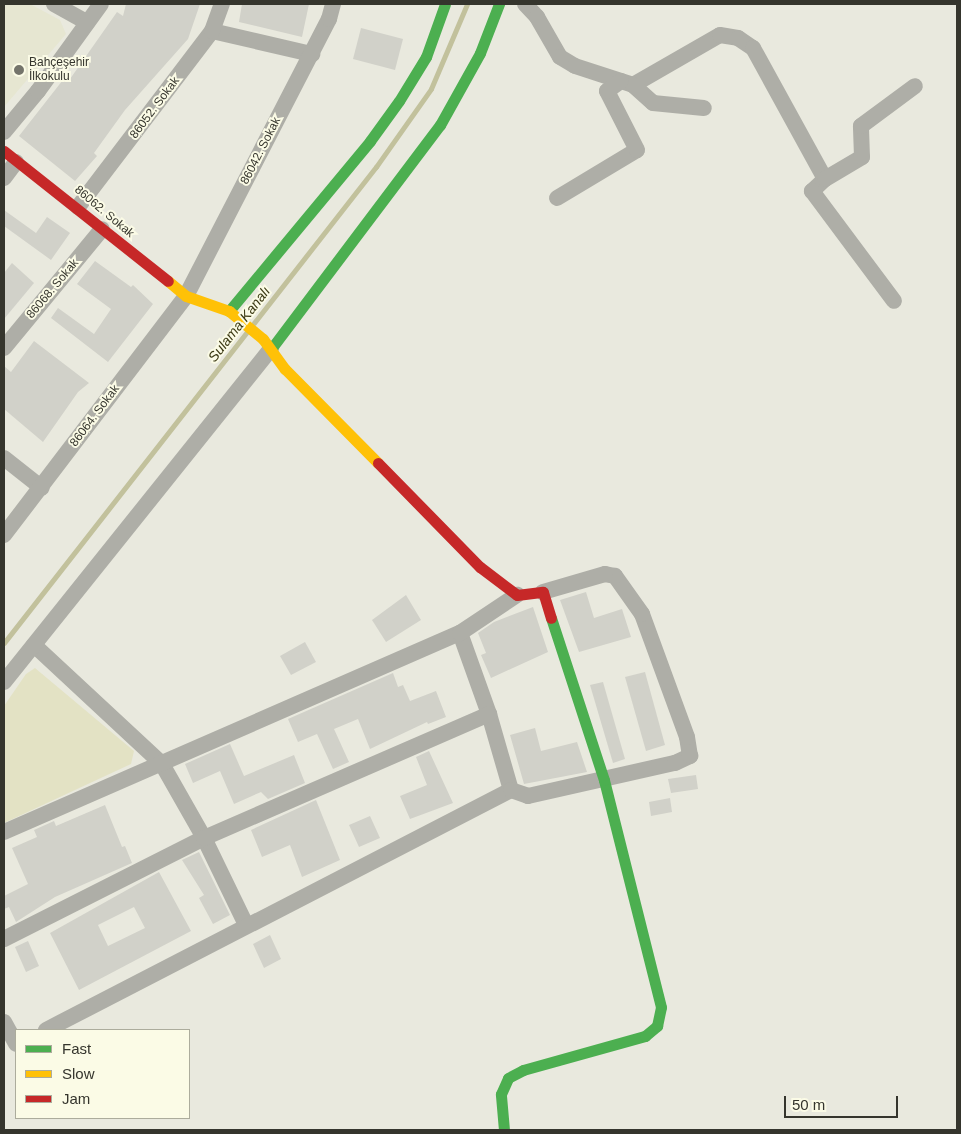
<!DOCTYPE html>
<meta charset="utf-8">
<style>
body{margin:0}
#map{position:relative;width:961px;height:1134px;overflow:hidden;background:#e9e9de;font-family:Arial,sans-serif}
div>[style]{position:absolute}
.built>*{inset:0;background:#e6e6d1}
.green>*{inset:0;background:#e3e2c4}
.stream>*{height:4.5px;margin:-2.25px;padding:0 2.25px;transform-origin:2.25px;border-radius:2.25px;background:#c2c19c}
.building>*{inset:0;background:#d1d1c9}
.street>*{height:16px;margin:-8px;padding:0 8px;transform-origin:8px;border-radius:8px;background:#aeaea7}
.fast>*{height:11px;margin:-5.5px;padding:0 5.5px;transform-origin:5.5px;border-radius:5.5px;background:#4caf50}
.slow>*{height:11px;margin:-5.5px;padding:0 5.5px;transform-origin:5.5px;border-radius:5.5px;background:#ffc107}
.jam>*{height:11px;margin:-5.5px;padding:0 5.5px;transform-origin:5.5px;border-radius:5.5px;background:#c62828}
.dots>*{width:14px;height:14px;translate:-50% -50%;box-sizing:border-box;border:2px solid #fbfbe6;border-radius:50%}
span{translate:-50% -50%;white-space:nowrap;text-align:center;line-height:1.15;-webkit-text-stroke:4px #fbfbe6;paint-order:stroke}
.poi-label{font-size:12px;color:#35352d}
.left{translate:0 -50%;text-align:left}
.street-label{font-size:12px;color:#35352d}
.water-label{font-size:14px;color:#3b3913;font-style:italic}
.frame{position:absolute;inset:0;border:5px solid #35352d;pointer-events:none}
.legend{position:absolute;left:15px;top:1029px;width:175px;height:90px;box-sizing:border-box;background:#fbfbe6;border:1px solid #acac9c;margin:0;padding:6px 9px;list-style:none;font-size:15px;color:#35352d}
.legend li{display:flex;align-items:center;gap:10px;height:25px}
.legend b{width:25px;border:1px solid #acac9c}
.scale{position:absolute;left:784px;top:1096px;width:114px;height:22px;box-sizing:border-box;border:2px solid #35352d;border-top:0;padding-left:6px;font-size:15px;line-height:18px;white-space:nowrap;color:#35352d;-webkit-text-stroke:4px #fbfbe6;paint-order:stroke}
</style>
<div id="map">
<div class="built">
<div style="clip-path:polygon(4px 4px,30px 4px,60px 20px,66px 34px,4px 107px)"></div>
</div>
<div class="green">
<div style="clip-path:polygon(35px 668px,134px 751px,131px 764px,4px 823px,4px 706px,26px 674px)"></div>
</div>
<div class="stream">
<div style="left:254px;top:323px;width:198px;rotate:-52deg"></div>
<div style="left:376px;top:167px;width:95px;rotate:-54.8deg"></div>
<div style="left:431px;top:89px;width:92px;rotate:-67deg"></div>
<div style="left:4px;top:643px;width:393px;rotate:-52deg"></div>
</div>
<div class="building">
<div style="clip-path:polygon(126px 4px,200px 4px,188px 39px,125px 110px,94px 153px,97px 156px,75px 181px,19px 136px,66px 76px,70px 79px,117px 12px,123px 16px)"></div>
<div style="clip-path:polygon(242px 4px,309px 4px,302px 37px,239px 22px)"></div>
<div style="clip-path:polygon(361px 28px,403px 39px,395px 70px,353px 59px)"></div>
<div style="clip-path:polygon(4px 210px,36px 233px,47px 217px,70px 233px,51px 260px,4px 226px)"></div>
<div style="clip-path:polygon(95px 261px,131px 287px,133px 285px,153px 304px,108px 362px,51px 318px,58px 308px,94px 334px,111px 309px,77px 284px)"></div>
<div style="clip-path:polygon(12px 263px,34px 283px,4px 319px,4px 273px)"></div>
<div style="clip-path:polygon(34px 341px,89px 383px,78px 392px,43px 442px,4px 409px,4px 366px,11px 372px)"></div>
<div style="clip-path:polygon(586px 592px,594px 618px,622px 609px,631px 637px,579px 652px,560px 600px)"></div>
<div style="clip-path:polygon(406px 595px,421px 620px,386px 642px,372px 620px)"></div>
<div style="clip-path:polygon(533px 607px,548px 652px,491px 678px,481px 655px,486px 653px,478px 633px,494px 622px)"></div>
<div style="clip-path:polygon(305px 642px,316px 662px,291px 675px,280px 656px)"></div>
<div style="clip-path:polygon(645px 672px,665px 745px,646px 751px,625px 677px)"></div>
<div style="clip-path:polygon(393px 673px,398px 687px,403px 685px,410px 701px,436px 691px,446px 717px,428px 724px,427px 722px,370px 749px,358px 719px,334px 729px,349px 762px,333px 769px,317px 734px,298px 742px,288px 719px)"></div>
<div style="clip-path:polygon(603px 682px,625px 759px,613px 763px,590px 685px)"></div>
<div style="clip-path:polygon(535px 728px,541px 751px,577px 742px,587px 772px,524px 784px,510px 735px)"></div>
<div style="clip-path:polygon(230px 744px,244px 776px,294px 755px,305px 783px,268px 799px,261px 792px,234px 804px,220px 771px,193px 783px,185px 764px)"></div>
<div style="clip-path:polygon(429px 751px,453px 803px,410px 819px,400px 796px,427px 785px,416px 757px)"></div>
<div style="clip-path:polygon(696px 775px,698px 789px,671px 793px,668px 779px)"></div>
<div style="clip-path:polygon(670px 798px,672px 812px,651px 816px,649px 802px)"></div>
<div style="clip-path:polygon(316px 800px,340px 860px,302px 877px,290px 845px,262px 857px,251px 830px)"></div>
<div style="clip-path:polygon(105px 805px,122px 847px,125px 846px,132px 863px,55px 897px,16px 922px,9px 907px,4px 909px,4px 896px,28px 884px,12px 848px,37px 837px,34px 830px,54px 821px,56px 826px)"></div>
<div style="clip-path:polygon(370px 816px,380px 838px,359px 847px,349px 825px)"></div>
<div style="clip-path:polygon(199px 852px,230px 915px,213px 924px,199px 898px,204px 895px,182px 860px)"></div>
<div style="clip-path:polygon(evenodd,159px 872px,191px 931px,79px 990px,50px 933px,159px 872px,134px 907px,145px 928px,108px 946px,98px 925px,134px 907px)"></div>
<div style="clip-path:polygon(270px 935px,281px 959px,264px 968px,253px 944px)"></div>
<div style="clip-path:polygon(28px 941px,39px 966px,26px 972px,15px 947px)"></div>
</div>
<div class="street">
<div style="left:54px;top:4px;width:38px;rotate:29deg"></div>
<div style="left:525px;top:4px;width:18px;rotate:47deg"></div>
<div style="left:537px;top:17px;width:46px;rotate:60.1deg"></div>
<div style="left:560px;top:57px;width:17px;rotate:31deg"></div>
<div style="left:575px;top:66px;width:61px;rotate:18.1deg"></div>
<div style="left:633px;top:85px;width:100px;rotate:-29.9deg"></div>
<div style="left:720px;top:35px;width:18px;rotate:9deg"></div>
<div style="left:738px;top:38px;width:18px;rotate:34deg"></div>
<div style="left:753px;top:48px;width:149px;rotate:61.2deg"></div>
<div style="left:825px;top:179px;width:18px;rotate:137deg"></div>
<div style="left:812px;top:191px;width:137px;rotate:53.3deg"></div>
<div style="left:212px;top:31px;width:103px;rotate:13deg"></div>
<div style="left:633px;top:85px;width:27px;rotate:42deg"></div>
<div style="left:653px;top:103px;width:51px;rotate:5.6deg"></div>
<div style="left:4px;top:132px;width:53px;rotate:-50.3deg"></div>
<div style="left:38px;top:91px;width:107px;rotate:-54.1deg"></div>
<div style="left:4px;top:178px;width:20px;rotate:-53deg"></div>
<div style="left:825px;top:179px;width:43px;rotate:-30.7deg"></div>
<div style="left:862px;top:157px;width:31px;rotate:-92deg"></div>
<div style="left:861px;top:126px;width:67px;rotate:-36.5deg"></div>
<div style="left:557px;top:198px;width:93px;rotate:-31deg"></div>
<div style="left:637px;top:150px;width:66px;rotate:-117deg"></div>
<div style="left:607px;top:91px;width:17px;rotate:-36deg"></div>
<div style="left:78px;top:207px;width:221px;rotate:-52.7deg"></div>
<div style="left:212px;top:31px;width:29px;rotate:-70deg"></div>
<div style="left:4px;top:348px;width:154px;rotate:-50.5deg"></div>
<div style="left:4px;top:458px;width:48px;rotate:38.3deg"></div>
<div style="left:4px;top:535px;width:300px;rotate:-52.7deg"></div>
<div style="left:186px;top:296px;width:312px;rotate:-62.7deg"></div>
<div style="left:329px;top:19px;width:16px;rotate:-75deg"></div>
<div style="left:460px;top:633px;width:86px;rotate:70.3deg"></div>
<div style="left:489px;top:714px;width:79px;rotate:73.9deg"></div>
<div style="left:34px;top:645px;width:175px;rotate:42.9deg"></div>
<div style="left:162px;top:764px;width:85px;rotate:60.4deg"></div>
<div style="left:204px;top:838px;width:97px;rotate:64.2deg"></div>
<div style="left:4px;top:682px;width:427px;rotate:-51.3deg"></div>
<div style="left:4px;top:832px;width:498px;rotate:-23.6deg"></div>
<div style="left:460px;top:633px;width:69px;rotate:-33.7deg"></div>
<div style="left:4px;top:939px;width:224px;rotate:-26.8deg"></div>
<div style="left:204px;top:838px;width:311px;rotate:-23.5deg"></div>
<div style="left:4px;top:1022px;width:25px;rotate:61deg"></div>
<div style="left:46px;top:1030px;width:523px;rotate:-27.3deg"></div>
<div style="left:511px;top:790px;width:18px;rotate:19deg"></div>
<div style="left:528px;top:796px;width:151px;rotate:-12.7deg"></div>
<div style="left:675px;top:763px;width:17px;rotate:-25deg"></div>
<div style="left:690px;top:756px;width:19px;rotate:-99deg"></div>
<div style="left:687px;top:737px;width:131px;rotate:-110.1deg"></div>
<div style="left:642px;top:614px;width:47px;rotate:-125.4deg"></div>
<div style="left:615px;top:576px;width:10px;rotate:-169deg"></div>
<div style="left:605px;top:574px;width:65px;rotate:163.8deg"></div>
</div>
<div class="fast">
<div style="left:229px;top:311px;width:221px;rotate:-50.3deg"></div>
<div style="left:370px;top:141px;width:49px;rotate:-54.1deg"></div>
<div style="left:399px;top:101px;width:52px;rotate:-58.5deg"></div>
<div style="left:426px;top:57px;width:56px;rotate:-70.3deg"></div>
<div style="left:271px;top:349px;width:281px;rotate:-53deg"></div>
<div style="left:440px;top:125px;width:82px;rotate:-60.9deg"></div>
<div style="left:480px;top:53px;width:53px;rotate:-68.8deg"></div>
<div style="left:504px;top:1130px;width:36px;rotate:-95deg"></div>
<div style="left:501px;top:1094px;width:17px;rotate:-66deg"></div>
<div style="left:508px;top:1078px;width:17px;rotate:-28deg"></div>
<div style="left:523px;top:1070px;width:127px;rotate:-15.6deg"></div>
<div style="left:645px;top:1036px;width:16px;rotate:-40deg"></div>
<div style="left:657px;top:1026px;width:19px;rotate:-78deg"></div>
<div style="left:661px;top:1007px;width:234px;rotate:-104.1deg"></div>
<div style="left:604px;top:780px;width:170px;rotate:-108.1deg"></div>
</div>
<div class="slow">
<div style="left:168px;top:281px;width:23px;rotate:40deg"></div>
<div style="left:186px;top:296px;width:46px;rotate:19.2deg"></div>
<div style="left:229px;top:311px;width:44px;rotate:39.5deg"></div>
<div style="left:263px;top:339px;width:37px;rotate:54deg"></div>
<div style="left:285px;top:369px;width:132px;rotate:45.3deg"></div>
</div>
<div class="jam">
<div style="left:4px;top:151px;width:209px;rotate:38.4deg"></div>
<div style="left:378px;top:463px;width:146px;rotate:45.6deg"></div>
<div style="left:480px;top:567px;width:46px;rotate:37.1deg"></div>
<div style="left:517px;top:595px;width:26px;rotate:-7deg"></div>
<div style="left:543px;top:592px;width:27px;rotate:73deg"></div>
</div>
<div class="dots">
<div style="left:19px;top:70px;background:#74746b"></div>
</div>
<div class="poi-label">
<span class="left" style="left:29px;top:70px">Bahçeşehir<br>İlkokulu</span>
</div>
<div class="street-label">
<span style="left:155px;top:108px;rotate:-53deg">86052. Sokak</span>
<span style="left:261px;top:151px;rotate:-63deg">86042. Sokak</span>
<span style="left:104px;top:212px;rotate:40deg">86062. Sokak</span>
<span style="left:53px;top:289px;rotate:-50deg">86068. Sokak</span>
<span style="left:95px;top:416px;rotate:-53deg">86064. Sokak</span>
</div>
<div class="water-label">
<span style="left:239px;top:324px;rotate:-52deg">Sulama Kanalı</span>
</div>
<div class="frame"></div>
<ul class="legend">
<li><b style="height:6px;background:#4caf50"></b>Fast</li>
<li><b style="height:6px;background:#ffc107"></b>Slow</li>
<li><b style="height:6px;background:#c62828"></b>Jam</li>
</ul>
<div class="scale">50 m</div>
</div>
